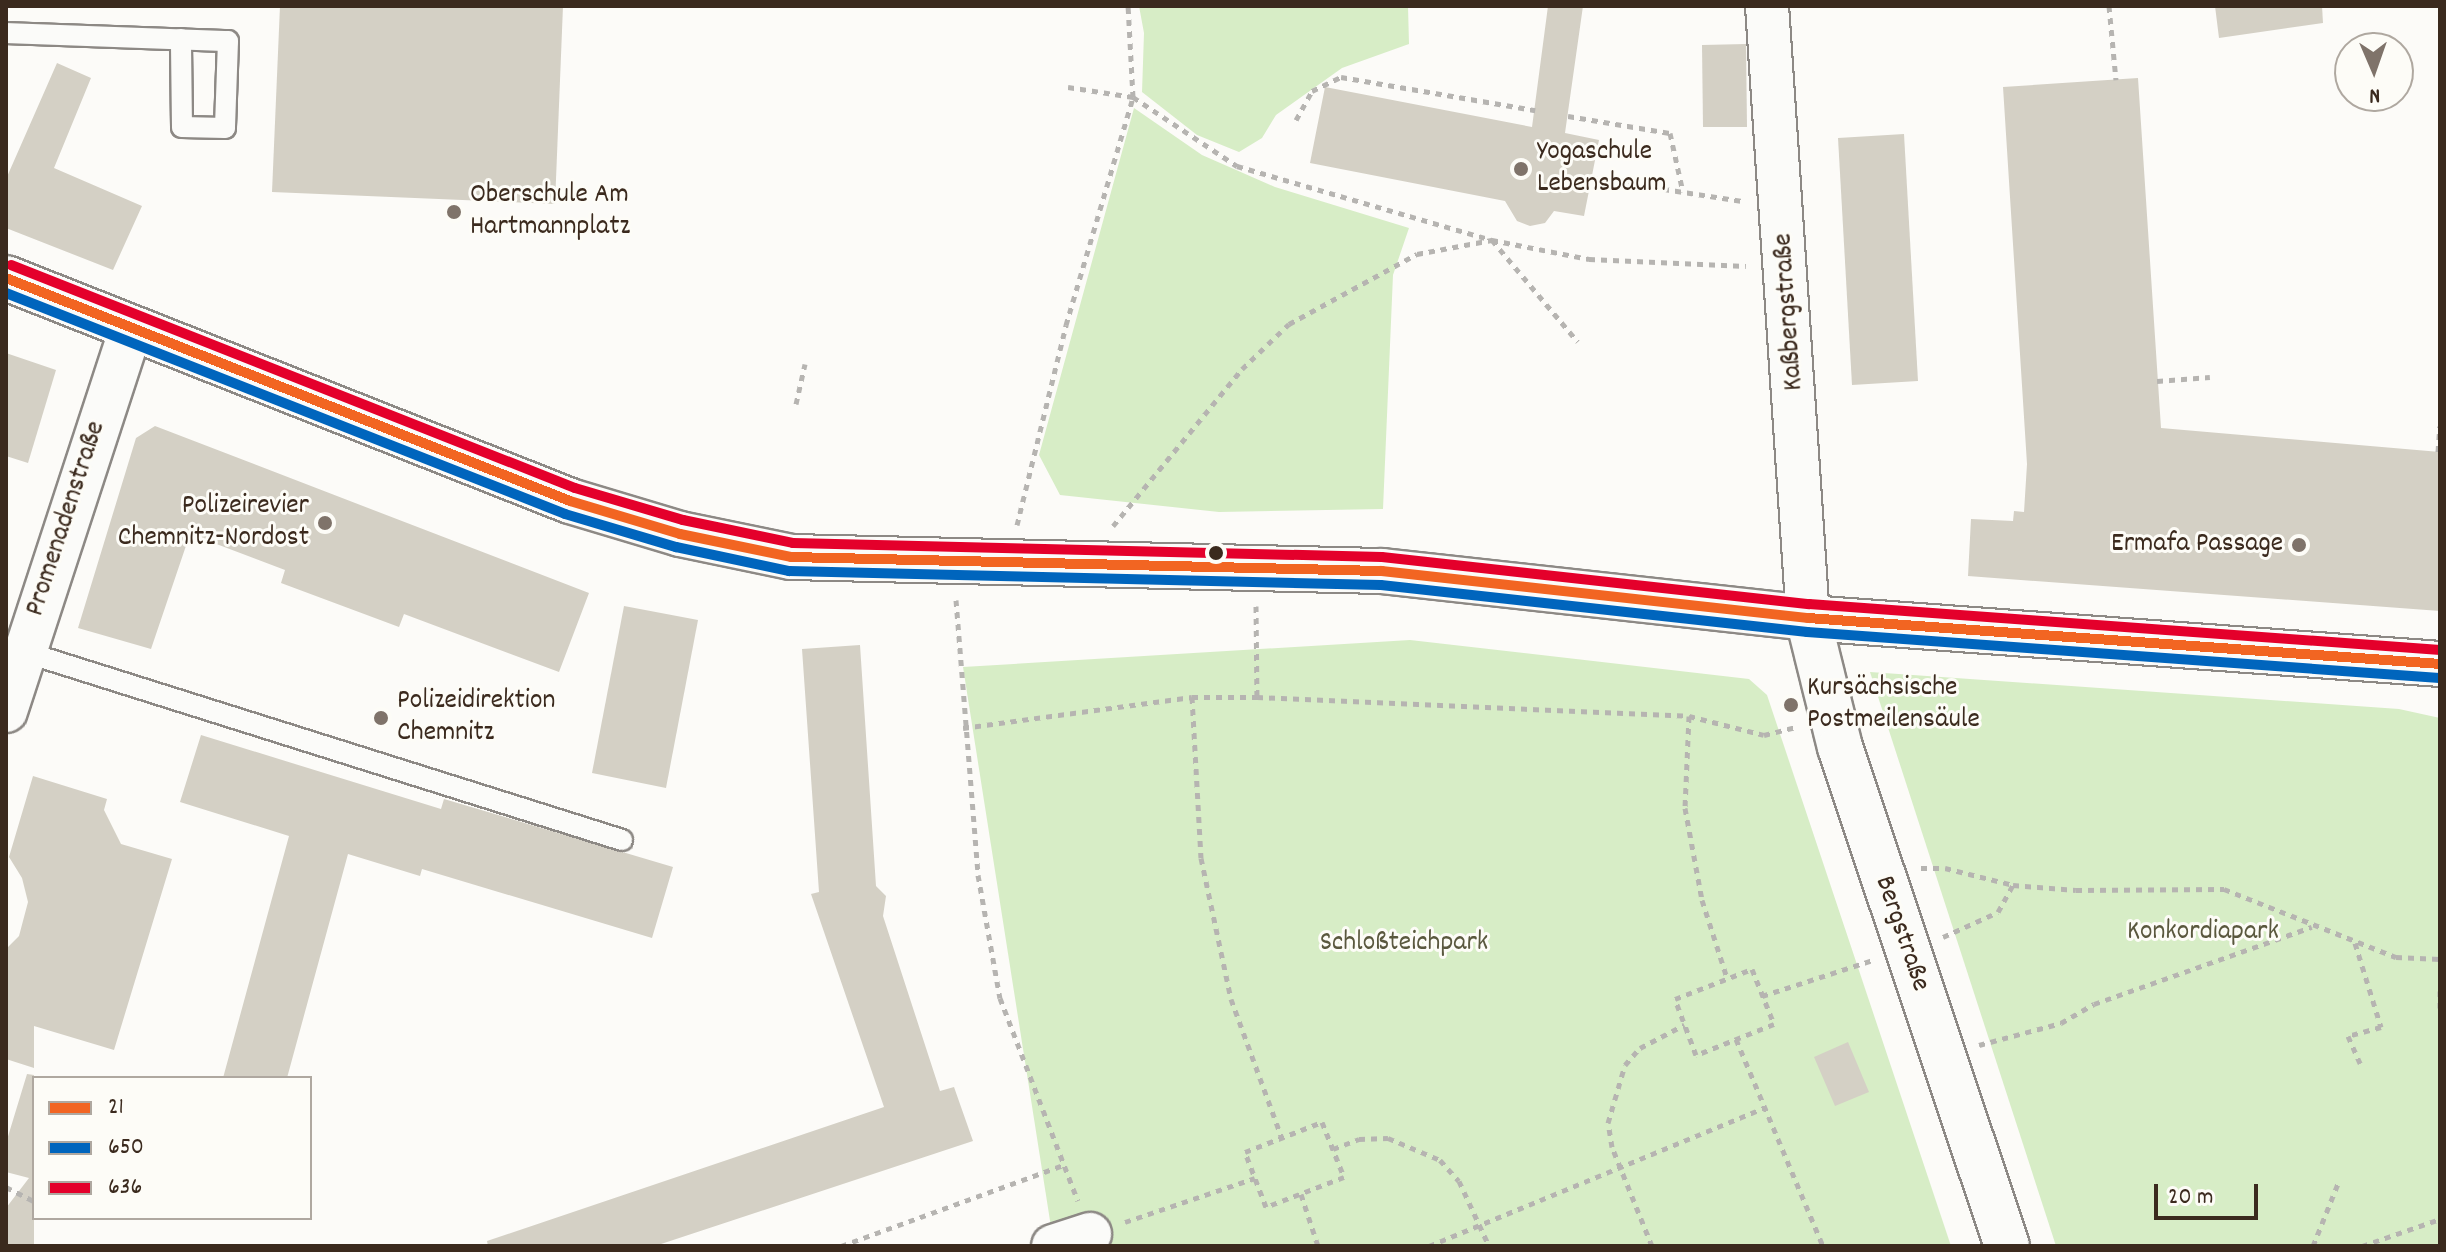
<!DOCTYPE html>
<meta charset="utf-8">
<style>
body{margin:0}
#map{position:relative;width:2446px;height:1252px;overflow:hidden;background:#fcfbf8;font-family:Dekko,sans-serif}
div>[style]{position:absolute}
.green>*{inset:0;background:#d7edc6}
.building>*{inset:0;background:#d4d0c5}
.path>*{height:5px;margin-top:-2.5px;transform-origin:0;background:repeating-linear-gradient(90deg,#b6b4b1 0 6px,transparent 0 12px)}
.roads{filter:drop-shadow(2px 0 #8d8985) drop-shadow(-2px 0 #8d8985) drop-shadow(0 2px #8d8985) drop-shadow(0 -2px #8d8985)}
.service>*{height:20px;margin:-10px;padding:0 10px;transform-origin:10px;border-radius:10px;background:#fbfbf9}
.minor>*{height:42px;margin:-21px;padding:0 21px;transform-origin:21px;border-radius:21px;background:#fbfbf9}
.tertiary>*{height:44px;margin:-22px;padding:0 22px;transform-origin:22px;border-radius:22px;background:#fbfbf9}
.secondary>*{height:44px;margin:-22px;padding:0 22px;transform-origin:22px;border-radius:22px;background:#fbfbf9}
.bus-1>*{height:10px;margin:-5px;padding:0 5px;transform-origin:5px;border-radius:5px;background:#f26522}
.bus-2>*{height:10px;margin:-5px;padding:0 5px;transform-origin:5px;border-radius:5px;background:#0065bd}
.bus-3>*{height:10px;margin:-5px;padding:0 5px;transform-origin:5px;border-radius:5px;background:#e4002b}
.dots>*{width:22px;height:22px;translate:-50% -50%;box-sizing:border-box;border:4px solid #fdfcf7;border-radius:50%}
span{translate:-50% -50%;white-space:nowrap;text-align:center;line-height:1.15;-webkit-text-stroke:6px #fdfcf7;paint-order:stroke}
.poi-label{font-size:28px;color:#3b2a1e}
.left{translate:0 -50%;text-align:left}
.right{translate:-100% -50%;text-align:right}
.street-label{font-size:28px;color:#3b2a1e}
.park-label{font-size:28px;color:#5a583e}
.frame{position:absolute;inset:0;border:8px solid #3b2a1e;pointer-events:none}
.legend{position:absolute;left:32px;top:1076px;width:280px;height:144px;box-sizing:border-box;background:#fdfcf7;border:2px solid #afa8a0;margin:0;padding:10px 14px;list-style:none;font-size:24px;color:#3b2a1e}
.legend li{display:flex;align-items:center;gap:16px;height:40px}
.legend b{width:40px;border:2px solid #afa8a0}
.north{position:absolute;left:2334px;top:32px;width:80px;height:80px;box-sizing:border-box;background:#fdfcf7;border:2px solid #afa8a0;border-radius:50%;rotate:178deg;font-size:22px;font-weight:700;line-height:32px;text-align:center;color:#3b2a1e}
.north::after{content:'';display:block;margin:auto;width:28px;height:36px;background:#7f736a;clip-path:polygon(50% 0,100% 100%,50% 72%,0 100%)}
.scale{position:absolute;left:2154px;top:1184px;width:104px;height:36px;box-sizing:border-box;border:4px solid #3b2a1e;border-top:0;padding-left:10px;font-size:24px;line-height:28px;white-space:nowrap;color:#3b2a1e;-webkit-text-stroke:6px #fdfcf7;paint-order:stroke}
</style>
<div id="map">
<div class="green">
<div style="clip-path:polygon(1139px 6px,1408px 6px,1409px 44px,1342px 68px,1276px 115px,1262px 138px,1239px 152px,1197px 135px,1142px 92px,1144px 33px)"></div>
<div style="clip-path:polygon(1134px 108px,1202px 155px,1275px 187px,1409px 228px,1393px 275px,1383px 509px,1219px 512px,1060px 495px,1039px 455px)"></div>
<div style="clip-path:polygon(1410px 640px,1749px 679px,1767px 695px,1951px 1246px,1054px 1246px,963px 667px)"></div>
<div style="clip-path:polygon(1870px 672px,2399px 709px,2440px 718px,2440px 1246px,2056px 1246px)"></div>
</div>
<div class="building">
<div style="clip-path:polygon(280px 6px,563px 6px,555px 204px,272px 192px)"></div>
<div style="clip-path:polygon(1548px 6px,1583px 6px,1565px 133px,1599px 140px,1584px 216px,1554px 211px,1545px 223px,1530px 226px,1517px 221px,1505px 201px,1310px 163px,1325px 87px,1532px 127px)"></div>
<div style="clip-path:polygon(2215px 6px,2322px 6px,2323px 23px,2219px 38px)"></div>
<div style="clip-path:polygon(1746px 44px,1747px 127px,1703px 127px,1702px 45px)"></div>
<div style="clip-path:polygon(57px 63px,91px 78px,54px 168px,142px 206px,113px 270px,6px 228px,6px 179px)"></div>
<div style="clip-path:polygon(2138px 78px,2161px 428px,2440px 452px,2440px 611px,1968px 576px,1971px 519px,2013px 521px,2014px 511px,2024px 512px,2027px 464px,2003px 87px)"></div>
<div style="clip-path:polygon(1904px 134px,1918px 381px,1852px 385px,1838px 138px)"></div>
<div style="clip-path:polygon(6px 353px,56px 370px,28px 463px,6px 456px)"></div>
<div style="clip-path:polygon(155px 426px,589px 593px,559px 672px,404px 614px,399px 627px,281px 583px,285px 570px,190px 534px,151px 649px,78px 628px,136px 438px)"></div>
<div style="clip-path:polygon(624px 606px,698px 620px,666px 788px,592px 773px)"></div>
<div style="clip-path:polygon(860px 645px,876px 886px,886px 896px,883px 916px,940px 1091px,954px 1087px,973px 1141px,655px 1246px,488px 1246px,487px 1241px,884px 1107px,811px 894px,819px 892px,802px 649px)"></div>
<div style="clip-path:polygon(201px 735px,441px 809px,444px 799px,673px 867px,652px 938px,422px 869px,420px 876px,348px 854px,287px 1078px,223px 1078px,289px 836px,180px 802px)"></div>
<div style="clip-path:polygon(33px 776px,107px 799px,104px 810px,121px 844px,172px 859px,114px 1050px,34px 1026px,34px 1068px,6px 1059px,6px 949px,19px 936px,28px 902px,22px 878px,9px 857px)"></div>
<div style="clip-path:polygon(1848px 1042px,1869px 1092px,1835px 1106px,1814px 1057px)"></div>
<div style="clip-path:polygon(27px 1074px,34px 1075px,34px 1246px,6px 1246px,6px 1208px,29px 1178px,6px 1172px,6px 1143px)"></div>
</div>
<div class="path">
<div style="left:2109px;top:6px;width:74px;rotate:84.6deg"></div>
<div style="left:1068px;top:87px;width:66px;rotate:8.7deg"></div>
<div style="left:1133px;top:97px;width:125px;rotate:33.6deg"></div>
<div style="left:1237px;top:166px;width:266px;rotate:16.2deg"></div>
<div style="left:1492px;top:240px;width:133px;rotate:49.9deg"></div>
<div style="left:1568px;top:116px;width:103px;rotate:9.5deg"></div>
<div style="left:1670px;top:133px;width:60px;rotate:77.6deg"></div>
<div style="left:1296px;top:120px;width:33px;rotate:-61deg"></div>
<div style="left:1312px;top:91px;width:32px;rotate:-26deg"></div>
<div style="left:1341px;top:77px;width:197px;rotate:9.7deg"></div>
<div style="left:1592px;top:178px;width:152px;rotate:8.7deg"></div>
<div style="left:2157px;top:381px;width:53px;rotate:-4.3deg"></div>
<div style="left:796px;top:404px;width:41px;rotate:-77.3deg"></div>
<div style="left:2438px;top:452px;width:26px;rotate:-86deg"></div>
<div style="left:1017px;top:525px;width:206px;rotate:-76.2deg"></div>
<div style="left:1066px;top:325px;width:238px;rotate:-73.6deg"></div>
<div style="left:1133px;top:97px;width:91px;rotate:-93.1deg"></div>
<div style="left:1113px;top:526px;width:203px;rotate:-50.6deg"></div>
<div style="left:1242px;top:369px;width:65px;rotate:-43.8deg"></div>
<div style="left:1289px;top:324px;width:146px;rotate:-28.7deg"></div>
<div style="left:1417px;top:254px;width:76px;rotate:-10.6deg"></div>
<div style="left:1492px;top:240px;width:99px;rotate:11.1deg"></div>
<div style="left:1589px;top:259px;width:157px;rotate:2.6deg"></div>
<div style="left:956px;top:600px;width:276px;rotate:85.4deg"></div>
<div style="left:978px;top:875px;width:125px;rotate:79.9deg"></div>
<div style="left:1000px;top:998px;width:217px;rotate:69deg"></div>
<div style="left:1256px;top:606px;width:91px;rotate:89.4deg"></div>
<div style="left:1192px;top:697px;width:161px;rotate:86.8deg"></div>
<div style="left:1201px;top:858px;width:144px;rotate:78deg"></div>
<div style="left:1231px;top:999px;width:148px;rotate:69.9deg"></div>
<div style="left:1689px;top:716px;width:92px;rotate:92.5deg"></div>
<div style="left:1685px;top:808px;width:94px;rotate:79.5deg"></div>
<div style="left:1702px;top:900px;width:82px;rotate:72.2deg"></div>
<div style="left:963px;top:728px;width:231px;rotate:-7.7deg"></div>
<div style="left:1192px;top:697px;width:65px"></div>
<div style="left:1257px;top:697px;width:432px;rotate:2.5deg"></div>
<div style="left:1689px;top:716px;width:77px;rotate:14.2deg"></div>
<div style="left:1764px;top:735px;width:33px;rotate:-14deg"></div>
<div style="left:1921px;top:868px;width:24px"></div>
<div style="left:1945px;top:868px;width:70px;rotate:14deg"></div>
<div style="left:2013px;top:885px;width:63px;rotate:4.5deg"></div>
<div style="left:2076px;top:890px;width:148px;rotate:-0.4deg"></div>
<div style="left:2224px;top:889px;width:185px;rotate:21.6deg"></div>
<div style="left:2396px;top:957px;width:44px;rotate:2.6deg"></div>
<div style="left:1943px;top:937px;width:60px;rotate:-24.4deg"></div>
<div style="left:1998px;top:912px;width:31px;rotate:-61deg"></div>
<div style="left:2355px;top:943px;width:88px;rotate:72.8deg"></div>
<div style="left:2381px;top:1027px;width:34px;rotate:165deg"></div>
<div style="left:2348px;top:1036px;width:30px;rotate:66deg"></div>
<div style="left:1752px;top:969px;width:59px;rotate:68.2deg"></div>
<div style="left:1774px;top:1024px;width:84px;rotate:158.3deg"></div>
<div style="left:1696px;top:1055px;width:60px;rotate:-110.6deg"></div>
<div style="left:1675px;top:999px;width:83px;rotate:-21.3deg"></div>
<div style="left:2440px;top:991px;width:17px;rotate:90deg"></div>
<div style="left:1762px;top:996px;width:117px;rotate:-18deg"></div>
<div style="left:1736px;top:1039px;width:225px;rotate:67.2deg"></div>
<div style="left:1979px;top:1045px;width:85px;rotate:-15deg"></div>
<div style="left:2061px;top:1023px;width:38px;rotate:-30deg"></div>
<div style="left:2094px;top:1004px;width:231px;rotate:-19.5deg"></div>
<div style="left:1322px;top:1122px;width:59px;rotate:68.2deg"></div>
<div style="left:1344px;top:1177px;width:84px;rotate:159deg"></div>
<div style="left:1266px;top:1207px;width:59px;rotate:-110.9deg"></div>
<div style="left:1245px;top:1152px;width:83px;rotate:-21.3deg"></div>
<div style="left:1333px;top:1149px;width:28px;rotate:-21deg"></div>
<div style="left:1359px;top:1139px;width:29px;rotate:-2deg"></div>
<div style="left:1388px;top:1138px;width:56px;rotate:22.9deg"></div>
<div style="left:1440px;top:1160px;width:28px;rotate:48deg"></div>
<div style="left:1459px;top:1181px;width:72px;rotate:65.2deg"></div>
<div style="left:6px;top:1187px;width:31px;rotate:27deg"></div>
<div style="left:1301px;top:1194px;width:55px;rotate:71.9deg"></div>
<div style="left:1125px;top:1222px;width:137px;rotate:-18.7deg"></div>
<div style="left:841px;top:1246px;width:237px;rotate:-20deg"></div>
<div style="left:1429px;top:1246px;width:362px;rotate:-22.4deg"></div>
<div style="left:1652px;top:1246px;width:107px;rotate:-112deg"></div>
<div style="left:1612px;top:1147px;width:24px;rotate:-99deg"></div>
<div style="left:1608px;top:1123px;width:60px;rotate:-73.7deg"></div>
<div style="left:1625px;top:1065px;width:23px;rotate:-49deg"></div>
<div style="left:1640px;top:1048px;width:50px;rotate:-27.6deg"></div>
<div style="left:2313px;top:1246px;width:70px;rotate:-68.2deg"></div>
<div style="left:2362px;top:1246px;width:83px;rotate:-19.1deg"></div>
</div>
<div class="roads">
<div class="service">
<div style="left:6px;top:33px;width:222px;rotate:2.1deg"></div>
<div style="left:228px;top:41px;width:87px;rotate:92deg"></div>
<div style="left:225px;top:128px;width:43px;rotate:-178.7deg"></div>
<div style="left:182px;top:127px;width:88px;rotate:-90.7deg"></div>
<div style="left:25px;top:652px;width:626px;rotate:17.48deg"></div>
</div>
<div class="minor">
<div style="left:1767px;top:6px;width:613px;rotate:86.17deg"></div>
<div style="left:6px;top:711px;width:403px;rotate:-71.9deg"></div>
<div style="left:1053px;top:1246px;width:39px;rotate:-18deg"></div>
</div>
<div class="tertiary">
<div style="left:1808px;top:618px;width:133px;rotate:76.1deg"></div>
<div style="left:1840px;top:747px;width:526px;rotate:71.5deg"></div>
</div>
<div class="secondary">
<div style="left:6px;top:278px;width:606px;rotate:21.57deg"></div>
<div style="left:570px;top:501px;width:115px;rotate:16.7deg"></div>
<div style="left:680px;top:534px;width:113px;rotate:11.7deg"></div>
<div style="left:791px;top:557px;width:591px;rotate:1.36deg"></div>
<div style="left:1382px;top:571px;width:429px;rotate:6.3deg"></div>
<div style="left:1808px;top:618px;width:634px;rotate:4.16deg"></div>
</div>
</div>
<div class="bus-1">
<div style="left:6px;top:278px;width:606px;rotate:21.57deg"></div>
<div style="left:570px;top:501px;width:115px;rotate:16.7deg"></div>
<div style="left:680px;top:534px;width:113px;rotate:11.7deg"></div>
<div style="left:791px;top:557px;width:591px;rotate:1.36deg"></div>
<div style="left:1382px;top:571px;width:429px;rotate:6.3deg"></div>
<div style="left:1808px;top:618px;width:634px;rotate:4.16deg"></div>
</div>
<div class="bus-2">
<div style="left:6px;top:293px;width:601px;rotate:21.57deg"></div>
<div style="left:565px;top:514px;width:116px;rotate:16.6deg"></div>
<div style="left:676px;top:547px;width:116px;rotate:12deg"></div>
<div style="left:789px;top:571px;width:592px;rotate:1.35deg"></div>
<div style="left:1381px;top:585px;width:429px;rotate:6.3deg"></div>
<div style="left:1807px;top:632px;width:634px;rotate:4.16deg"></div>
</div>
<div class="bus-3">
<div style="left:11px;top:265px;width:606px;rotate:21.57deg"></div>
<div style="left:575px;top:488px;width:113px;rotate:16.5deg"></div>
<div style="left:683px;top:520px;width:112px;rotate:11.8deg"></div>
<div style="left:793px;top:543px;width:589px;rotate:1.36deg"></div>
<div style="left:1382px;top:557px;width:430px;rotate:6.3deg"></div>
<div style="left:1809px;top:604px;width:633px;rotate:4.17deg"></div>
</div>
<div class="dots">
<div style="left:1521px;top:169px;background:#7f736a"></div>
<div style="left:454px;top:212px;background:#7f736a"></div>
<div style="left:325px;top:523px;background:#7f736a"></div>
<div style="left:2299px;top:545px;background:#7f736a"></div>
<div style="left:1216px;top:553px;background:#3b2a1e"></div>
<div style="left:1791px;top:705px;background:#7f736a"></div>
<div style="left:381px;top:718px;background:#7f736a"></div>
</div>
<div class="poi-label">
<span class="left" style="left:1537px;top:169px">Yogaschule<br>Lebensbaum</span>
<span class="left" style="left:470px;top:212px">Oberschule Am<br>Hartmannplatz</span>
<span class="right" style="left:309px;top:523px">Polizeirevier<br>Chemnitz-Nordost</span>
<span class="right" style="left:2283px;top:545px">Ermafa Passage</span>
<span class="left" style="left:1807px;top:705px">Kursächsische<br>Postmeilensäule</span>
<span class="left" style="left:397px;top:718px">Polizeidirektion<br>Chemnitz</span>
</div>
<div class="street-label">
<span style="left:1790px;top:312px;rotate:-94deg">Kaßbergstraße</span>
<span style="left:67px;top:519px;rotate:-72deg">Promenadenstraße</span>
<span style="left:1901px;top:934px;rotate:71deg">Bergstraße</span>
</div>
<div class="park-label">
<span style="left:2203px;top:933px">Konkordiapark</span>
<span style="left:1404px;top:944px">Schloßteichpark</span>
</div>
<div class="frame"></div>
<ul class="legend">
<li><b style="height:10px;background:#f26522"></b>21</li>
<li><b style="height:10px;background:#0065bd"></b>650</li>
<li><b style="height:10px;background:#e4002b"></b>636</li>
</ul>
<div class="north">N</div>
<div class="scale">20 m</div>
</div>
